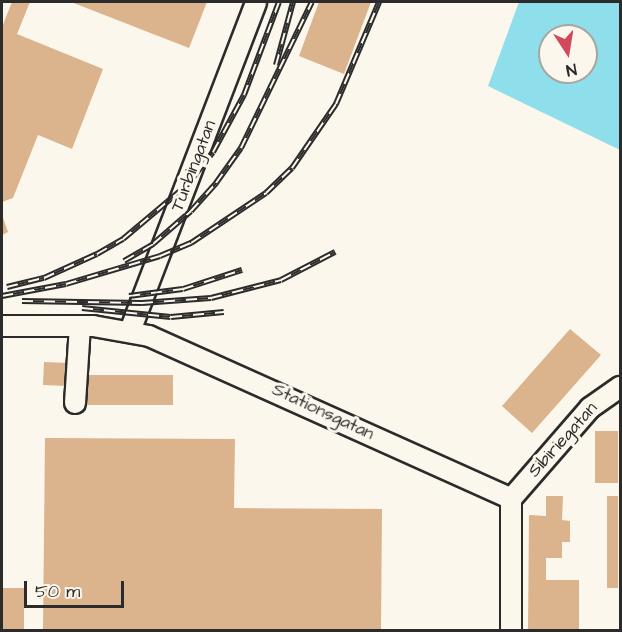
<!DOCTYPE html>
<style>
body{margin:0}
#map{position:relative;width:622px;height:632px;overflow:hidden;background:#fbf7ec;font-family:"Architects Daughter",sans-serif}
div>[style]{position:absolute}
.water>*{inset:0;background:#8edeeb}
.building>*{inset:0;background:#dbb38c}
.roads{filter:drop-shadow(2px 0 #2b2b2b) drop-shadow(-2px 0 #2b2b2b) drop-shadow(0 2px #2b2b2b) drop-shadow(0 -2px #2b2b2b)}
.minor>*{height:20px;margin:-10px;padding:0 10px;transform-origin:10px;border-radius:10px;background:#fbf7ec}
.rail>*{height:6px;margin-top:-3px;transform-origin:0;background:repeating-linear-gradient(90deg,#fbf7ec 0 11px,#2b2b2b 0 22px);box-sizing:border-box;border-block:2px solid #2b2b2b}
span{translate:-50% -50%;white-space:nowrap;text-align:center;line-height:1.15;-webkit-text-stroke:6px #fbf7ec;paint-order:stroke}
.street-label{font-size:18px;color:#2b2b2b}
.frame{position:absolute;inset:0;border:3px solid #2b2b2b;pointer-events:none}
.north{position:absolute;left:538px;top:24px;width:60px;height:60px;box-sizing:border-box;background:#fbf7ec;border:2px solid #a8a59f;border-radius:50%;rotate:168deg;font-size:16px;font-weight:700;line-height:24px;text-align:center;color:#2b2b2b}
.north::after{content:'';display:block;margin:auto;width:21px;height:27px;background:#d1495b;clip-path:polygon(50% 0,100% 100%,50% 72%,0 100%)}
.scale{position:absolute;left:24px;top:581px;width:100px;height:27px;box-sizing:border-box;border:3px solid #2b2b2b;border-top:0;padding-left:8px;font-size:18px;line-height:21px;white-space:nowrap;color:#2b2b2b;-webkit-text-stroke:4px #fbf7ec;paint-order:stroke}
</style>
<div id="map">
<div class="water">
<div style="clip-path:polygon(evenodd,519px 2px,620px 2px,620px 150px,488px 86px,519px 2px,550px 36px,586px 36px,586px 72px,550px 72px,550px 36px)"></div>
</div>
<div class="building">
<div style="clip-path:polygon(12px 2px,30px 2px,17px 34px,103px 69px,72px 149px,38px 135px,13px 198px,2px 202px,2px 27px)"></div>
<div style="clip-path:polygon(71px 2px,207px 2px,189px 48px)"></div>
<div style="clip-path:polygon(319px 2px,371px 2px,344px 74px,299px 56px)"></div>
<div style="clip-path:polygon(2px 215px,8px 232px,2px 235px)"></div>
<div style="clip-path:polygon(570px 329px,601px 355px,532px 433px,502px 406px)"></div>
<div style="clip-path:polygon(44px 362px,68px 363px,67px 386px,43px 385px)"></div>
<div style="clip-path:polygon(85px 375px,173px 375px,173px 405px,85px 405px)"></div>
<div style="clip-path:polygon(595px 431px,618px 431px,618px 483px,595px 483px)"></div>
<div style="clip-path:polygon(45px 438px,235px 439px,234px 508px,382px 509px,381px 630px,43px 630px)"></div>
<div style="clip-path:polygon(546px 496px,563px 496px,562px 520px,570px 521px,570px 542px,562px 542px,562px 558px,546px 558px,546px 580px,579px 580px,579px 630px,528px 630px,529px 515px,546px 516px)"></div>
<div style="clip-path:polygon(607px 496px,618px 496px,618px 588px,607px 588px)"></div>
<div style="clip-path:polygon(2px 588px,24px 588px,24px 630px,2px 630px)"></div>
</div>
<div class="roads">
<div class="minor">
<div style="left:2px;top:326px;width:91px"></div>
<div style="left:93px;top:326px;width:57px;rotate:10.1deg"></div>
<div style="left:149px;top:336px;width:397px;rotate:24.2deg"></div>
<div style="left:130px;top:331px;width:352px;rotate:-69deg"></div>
<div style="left:75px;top:403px;width:77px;rotate:-86.3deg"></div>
<div style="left:511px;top:499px;width:121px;rotate:-49deg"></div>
<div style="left:590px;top:408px;width:37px;rotate:-35deg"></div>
<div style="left:511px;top:499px;width:131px;rotate:90deg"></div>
</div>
</div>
<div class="rail">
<div style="left:276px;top:65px;width:65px;rotate:-74.9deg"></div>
<div style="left:124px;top:261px;width:34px;rotate:-30deg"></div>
<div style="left:153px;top:244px;width:50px;rotate:-41deg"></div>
<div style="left:191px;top:211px;width:38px;rotate:-48deg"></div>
<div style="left:216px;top:183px;width:43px;rotate:-54.5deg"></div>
<div style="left:241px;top:148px;width:162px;rotate:-64.1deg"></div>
<div style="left:7px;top:287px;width:38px;rotate:-14deg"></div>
<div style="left:44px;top:278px;width:58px;rotate:-24.4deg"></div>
<div style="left:97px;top:254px;width:30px;rotate:-30deg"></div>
<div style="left:123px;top:239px;width:82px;rotate:-40.1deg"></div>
<div style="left:186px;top:186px;width:43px;rotate:-51.5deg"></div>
<div style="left:213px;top:152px;width:65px;rotate:-61.5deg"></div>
<div style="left:244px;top:95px;width:99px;rotate:-69.4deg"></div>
<div style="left:2px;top:296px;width:65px;rotate:-10.6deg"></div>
<div style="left:66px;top:284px;width:98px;rotate:-16.6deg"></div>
<div style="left:160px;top:256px;width:34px;rotate:-23deg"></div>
<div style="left:191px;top:243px;width:90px;rotate:-33.7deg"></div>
<div style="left:266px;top:193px;width:36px;rotate:-44deg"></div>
<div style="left:292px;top:168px;width:78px;rotate:-55.5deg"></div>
<div style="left:336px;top:104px;width:111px;rotate:-67.1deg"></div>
<div style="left:129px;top:296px;width:54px;rotate:-7.4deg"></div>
<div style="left:183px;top:289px;width:62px;rotate:-17.9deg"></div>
<div style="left:22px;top:301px;width:120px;rotate:1deg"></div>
<div style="left:142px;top:303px;width:69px;rotate:-4.1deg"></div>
<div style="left:211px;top:298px;width:72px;rotate:-14.4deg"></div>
<div style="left:281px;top:280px;width:61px;rotate:-27.4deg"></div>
<div style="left:82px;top:308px;width:89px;rotate:5.8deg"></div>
<div style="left:171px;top:317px;width:53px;rotate:-5.4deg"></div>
</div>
<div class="street-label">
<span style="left:194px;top:166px;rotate:-69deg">Turbingatan</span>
<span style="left:323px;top:412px;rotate:25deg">Stationsgatan</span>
<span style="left:563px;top:440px;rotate:-48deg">Sibiriegatan</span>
</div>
<div class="frame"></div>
<div class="north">N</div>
<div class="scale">50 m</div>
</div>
